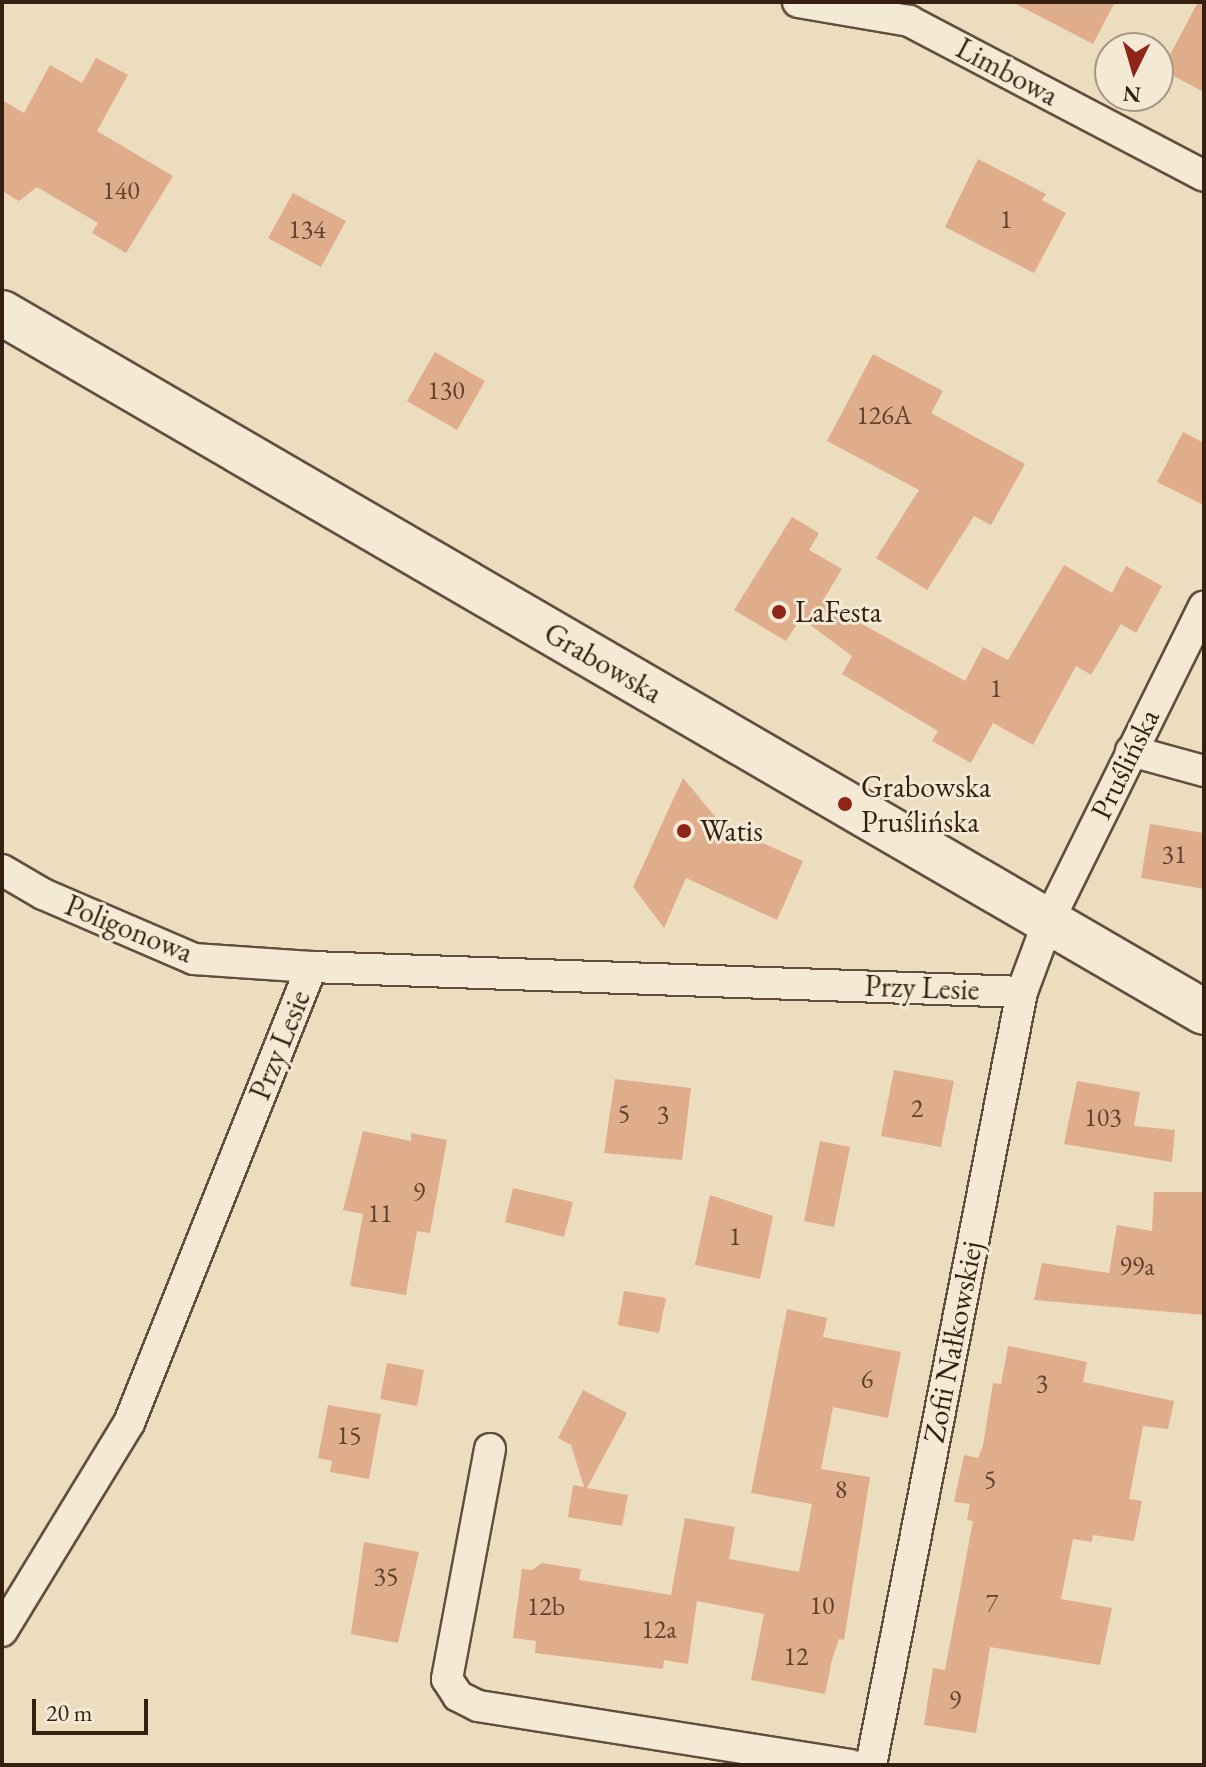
<!DOCTYPE html>
<meta charset="utf-8">
<style>
body{margin:0}
#map{position:relative;width:1206px;height:1767px;overflow:hidden;background:#edddbf;font-family:"EB Garamond",serif}
div>[style]{position:absolute}
.building>*{inset:0;background:#dfac8c}
.roads{filter:drop-shadow(2px 0 #624e3c) drop-shadow(-2px 0 #624e3c) drop-shadow(0 2px #624e3c) drop-shadow(0 -2px #624e3c)}
.street>*{height:30px;margin:-15px;padding:0 15px;transform-origin:15px;border-radius:15px;background:#f3e9d5}
.secondary>*{height:44px;margin:-22px;padding:0 22px;transform-origin:22px;border-radius:22px;background:#f3e9d5}
.dots>*{width:22px;height:22px;translate:-50% -50%;box-sizing:border-box;border:4px solid #f3e9d5;border-radius:50%}
span{translate:-50% -50%;white-space:nowrap;text-align:center;line-height:1.15;-webkit-text-stroke:6px #f3e9d5;paint-order:stroke}
.number-label{font-size:26px;color:#5f422f}
.number-label span{-webkit-text-stroke-width:0}
.street-label{font-size:30px;color:#341f10}
.poi-label{font-size:30px;color:#341f10}
.left{translate:0 -50%;text-align:left}
.frame{position:absolute;inset:0;border:4px solid #341f10;pointer-events:none}
.north{position:absolute;left:1094px;top:32px;width:80px;height:80px;box-sizing:border-box;background:#f3e9d5;border:2px solid #a79886;border-radius:50%;rotate:185deg;font-size:22px;font-weight:700;line-height:32px;text-align:center;color:#341f10}
.north::after{content:'';display:block;margin:auto;width:28px;height:36px;background:#8f2418;clip-path:polygon(50% 0,100% 100%,50% 72%,0 100%)}
.scale{position:absolute;left:32px;top:1699px;width:116px;height:36px;box-sizing:border-box;border:4px solid #341f10;border-top:0;padding-left:10px;font-size:24px;line-height:28px;white-space:nowrap;color:#341f10;-webkit-text-stroke:6px #f3e9d5;paint-order:stroke}
</style>
<div id="map">
<div class="building">
<div style="clip-path:polygon(1012px 2px,1115px 2px,1093px 44px)"></div>
<div style="clip-path:polygon(1198px 2px,1204px 2px,1204px 92px,1162px 70px)"></div>
<div style="clip-path:polygon(96px 58px,128px 75px,97px 131px,173px 176px,126px 253px,92px 233px,98px 223px,37px 187px,19px 201px,2px 191px,2px 100px,24px 113px,50px 65px,82px 83px)"></div>
<div style="clip-path:polygon(978px 159px,1046px 194px,1042px 200px,1066px 213px,1034px 273px,945px 227px)"></div>
<div style="clip-path:polygon(293px 193px,346px 221px,321px 267px,268px 238px)"></div>
<div style="clip-path:polygon(435px 352px,485px 381px,457px 430px,407px 401px)"></div>
<div style="clip-path:polygon(873px 354px,943px 391px,931px 413px,1025px 464px,991px 525px,974px 516px,927px 590px,876px 558px,919px 490px,827px 441px)"></div>
<div style="clip-path:polygon(1183px 432px,1204px 443px,1204px 505px,1157px 482px)"></div>
<div style="clip-path:polygon(792px 517px,819px 533px,809px 550px,842px 569px,822px 602px,965px 681px,983px 647px,1008px 660px,1064px 565px,1112px 593px,1126px 566px,1162px 586px,1136px 633px,1121px 624px,1091px 675px,1076px 666px,1033px 745px,993px 723px,971px 763px,932px 741px,938px 731px,842px 674px,852px 656px,801px 618px,786px 641px,734px 610px)"></div>
<div style="clip-path:polygon(683px 778px,722px 825px,803px 861px,777px 920px,686px 878px,664px 928px,633px 887px)"></div>
<div style="clip-path:polygon(1150px 824px,1204px 833px,1204px 889px,1141px 878px)"></div>
<div style="clip-path:polygon(894px 1070px,954px 1081px,941px 1147px,881px 1136px)"></div>
<div style="clip-path:polygon(615px 1079px,691px 1088px,682px 1160px,604px 1153px)"></div>
<div style="clip-path:polygon(1077px 1081px,1140px 1092px,1134px 1126px,1175px 1130px,1172px 1162px,1064px 1144px)"></div>
<div style="clip-path:polygon(363px 1131px,411px 1141px,411px 1133px,447px 1140px,430px 1233px,417px 1231px,406px 1295px,350px 1286px,363px 1214px,343px 1210px)"></div>
<div style="clip-path:polygon(820px 1141px,850px 1147px,834px 1227px,804px 1221px)"></div>
<div style="clip-path:polygon(513px 1188px,573px 1202px,564px 1237px,505px 1222px)"></div>
<div style="clip-path:polygon(1154px 1192px,1202px 1192px,1204px 1315px,1034px 1300px,1042px 1263px,1109px 1273px,1117px 1225px,1152px 1231px)"></div>
<div style="clip-path:polygon(710px 1195px,773px 1216px,760px 1279px,695px 1265px)"></div>
<div style="clip-path:polygon(624px 1291px,666px 1298px,659px 1333px,618px 1325px)"></div>
<div style="clip-path:polygon(787px 1309px,827px 1318px,823px 1337px,901px 1352px,888px 1418px,833px 1407px,821px 1469px,870px 1477px,844px 1640px,839px 1639px,832px 1660px,825px 1694px,751px 1680px,764px 1614px,697px 1601px,688px 1664px,664px 1660px,663px 1669px,535px 1653px,536px 1641px,513px 1638px,522px 1569px,532px 1570px,542px 1563px,581px 1569px,579px 1580px,671px 1595px,685px 1518px,735px 1527px,729px 1559px,799px 1572px,812px 1504px,751px 1493px)"></div>
<div style="clip-path:polygon(1008px 1346px,1087px 1362px,1083px 1382px,1174px 1401px,1168px 1429px,1143px 1426px,1129px 1499px,1142px 1501px,1134px 1541px,1093px 1535px,1092px 1542px,1073px 1539px,1061px 1599px,1112px 1608px,1100px 1665px,990px 1647px,976px 1733px,924px 1725px,933px 1668px,945px 1670px,973px 1521px,967px 1520px,970px 1504px,954px 1502px,964px 1455px,978px 1458px,983px 1446px,993px 1383px,1001px 1384px)"></div>
<div style="clip-path:polygon(387px 1363px,424px 1370px,417px 1406px,380px 1399px)"></div>
<div style="clip-path:polygon(583px 1390px,627px 1413px,587px 1488px,628px 1495px,622px 1526px,568px 1517px,573px 1485px,584px 1487px,571px 1445px,558px 1438px)"></div>
<div style="clip-path:polygon(328px 1405px,381px 1414px,369px 1479px,330px 1472px,332px 1461px,318px 1458px)"></div>
<div style="clip-path:polygon(364px 1542px,419px 1552px,398px 1643px,351px 1634px)"></div>
</div>
<div class="roads">
<div class="street">
<div style="left:798px;top:2px;width:113px;rotate:9.7deg"></div>
<div style="left:909px;top:21px;width:333px;rotate:27.7deg"></div>
<div style="left:1131px;top:751px;width:76px;rotate:15.3deg"></div>
<div style="left:2px;top:870px;width:48px;rotate:30.3deg"></div>
<div style="left:43px;top:894px;width:164px;rotate:23.3deg"></div>
<div style="left:194px;top:959px;width:117px;rotate:3.9deg"></div>
<div style="left:490px;top:1449px;width:234px;rotate:100.6deg"></div>
<div style="left:447px;top:1679px;width:20px;rotate:57deg"></div>
<div style="left:458px;top:1696px;width:22px;rotate:27deg"></div>
<div style="left:478px;top:1706px;width:377px;rotate:9deg"></div>
<div style="left:2px;top:1631px;width:244px;rotate:-58.6deg"></div>
<div style="left:129px;top:1423px;width:491px;rotate:-68.2deg"></div>
<div style="left:311px;top:967px;width:711px;rotate:2.01deg"></div>
<div style="left:871px;top:1765px;width:788px;rotate:-78.95deg"></div>
<div style="left:1022px;top:992px;width:75px;rotate:-69.6deg"></div>
<div style="left:1048px;top:922px;width:352px;rotate:-63.7deg"></div>
</div>
<div class="secondary">
<div style="left:2px;top:313px;width:1390px;rotate:30.18deg"></div>
</div>
</div>
<div class="dots">
<div style="left:779px;top:612px;background:#8f2418"></div>
<div style="left:845px;top:804px;background:#8f2418"></div>
<div style="left:684px;top:831px;background:#8f2418"></div>
</div>
<div class="number-label">
<span style="left:121px;top:191px">140</span>
<span style="left:1006px;top:220px">1</span>
<span style="left:307px;top:230px">134</span>
<span style="left:446px;top:391px">130</span>
<span style="left:884px;top:416px">126A</span>
<span style="left:996px;top:689px">1</span>
<span style="left:1174px;top:855px">31</span>
<span style="left:917px;top:1109px">2</span>
<span style="left:624px;top:1114px">5</span>
<span style="left:663px;top:1115px">3</span>
<span style="left:1103px;top:1118px">103</span>
<span style="left:419px;top:1193px">9</span>
<span style="left:380px;top:1214px">11</span>
<span style="left:735px;top:1237px">1</span>
<span style="left:1137px;top:1267px">99a</span>
<span style="left:867px;top:1380px">6</span>
<span style="left:1042px;top:1384px">3</span>
<span style="left:349px;top:1436px">15</span>
<span style="left:990px;top:1480px">5</span>
<span style="left:841px;top:1490px">8</span>
<span style="left:386px;top:1577px">35</span>
<span style="left:992px;top:1604px">7</span>
<span style="left:822px;top:1606px">10</span>
<span style="left:546px;top:1607px">12b</span>
<span style="left:659px;top:1630px">12a</span>
<span style="left:796px;top:1657px">12</span>
<span style="left:955px;top:1701px">9</span>
</div>
<div class="street-label">
<span style="left:1007px;top:72px;rotate:28deg">Limbowa</span>
<span style="left:603px;top:663px;rotate:30deg">Grabowska</span>
<span style="left:1125px;top:764px;rotate:-64deg">Pruślińska</span>
<span style="left:129px;top:929px;rotate:22deg">Poligonowa</span>
<span style="left:922px;top:988px;rotate:2deg">Przy Lesie</span>
<span style="left:280px;top:1045px;rotate:-68deg">Przy Lesie</span>
<span style="left:953px;top:1342px;rotate:-79deg">Zofii Nałkowskiej</span>
</div>
<div class="poi-label">
<span class="left" style="left:795px;top:612px">LaFesta</span>
<span class="left" style="left:861px;top:804px">Grabowska<br>Pruślińska</span>
<span class="left" style="left:700px;top:831px">Watis</span>
</div>
<div class="frame"></div>
<div class="north">N</div>
<div class="scale">20 m</div>
</div>
